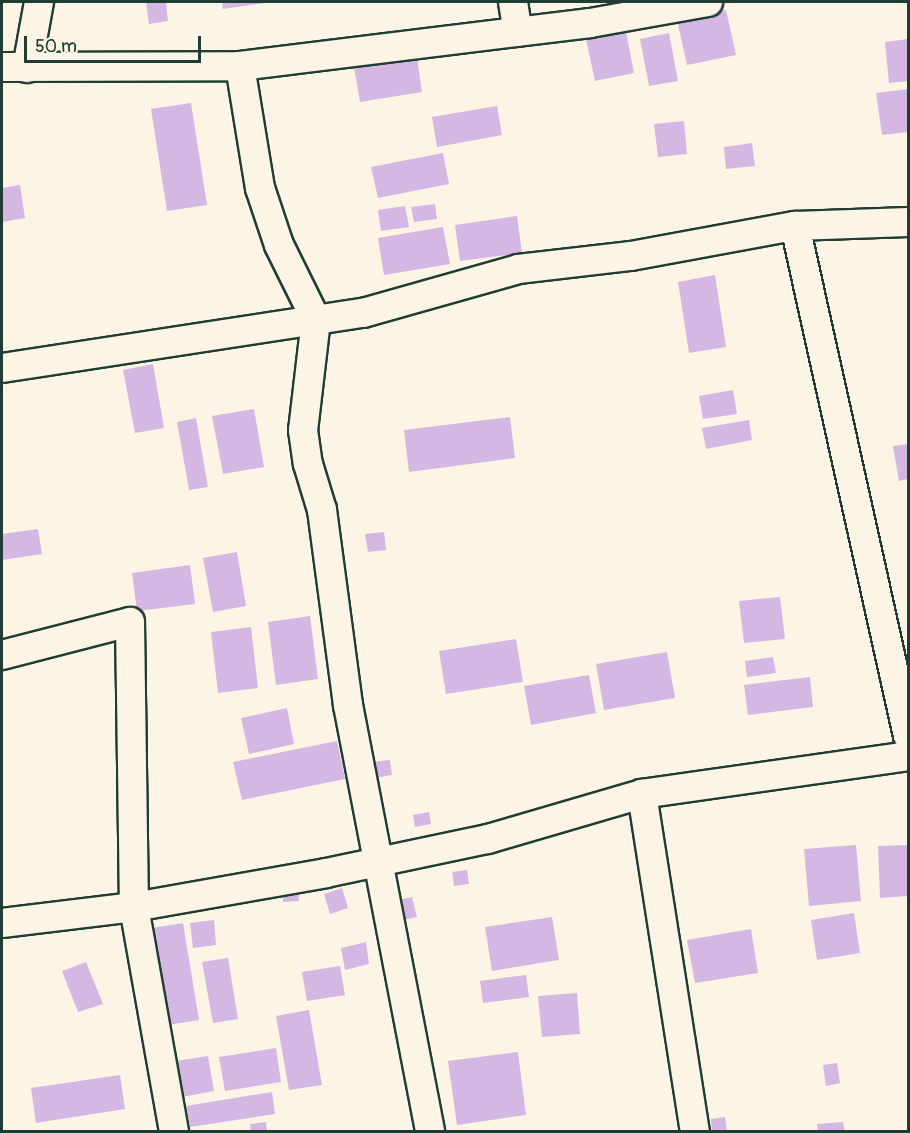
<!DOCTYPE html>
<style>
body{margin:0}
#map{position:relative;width:910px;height:1133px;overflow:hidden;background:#fcf5e5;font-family:Pangolin,sans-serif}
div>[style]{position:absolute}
.building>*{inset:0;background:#d5b7e4}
.roads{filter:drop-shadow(2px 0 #1f3d34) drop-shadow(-2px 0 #1f3d34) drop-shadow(0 2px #1f3d34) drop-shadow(0 -2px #1f3d34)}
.minor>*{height:28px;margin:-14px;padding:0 14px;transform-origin:14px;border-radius:14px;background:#fcf5e5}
span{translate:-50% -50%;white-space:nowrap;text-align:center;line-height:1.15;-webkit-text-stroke:4.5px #fcf5e5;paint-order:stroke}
.frame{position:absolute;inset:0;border:3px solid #1f3d34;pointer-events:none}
.scale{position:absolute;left:24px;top:36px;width:177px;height:27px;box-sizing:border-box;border:3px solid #1f3d34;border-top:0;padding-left:8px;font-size:18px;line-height:21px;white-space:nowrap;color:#1f3d34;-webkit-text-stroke:4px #fcf5e5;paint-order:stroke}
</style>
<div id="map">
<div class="building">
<div style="clip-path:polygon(146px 2px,166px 2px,168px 21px,149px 24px)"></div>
<div style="clip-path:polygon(222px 2px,265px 2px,265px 3px,223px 9px)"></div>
<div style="clip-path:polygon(726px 10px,736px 55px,687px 65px,677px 20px)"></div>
<div style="clip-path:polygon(624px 22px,634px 73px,595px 81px,584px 30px)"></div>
<div style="clip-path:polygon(669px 33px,678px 81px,649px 86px,640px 39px)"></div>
<div style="clip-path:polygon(908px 39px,908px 81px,889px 83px,885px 42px)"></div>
<div style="clip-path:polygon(416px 51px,422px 92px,360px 102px,353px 61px)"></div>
<div style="clip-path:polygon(908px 89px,908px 132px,882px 135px,876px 93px)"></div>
<div style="clip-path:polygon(191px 103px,207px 205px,167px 211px,151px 109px)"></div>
<div style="clip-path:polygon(497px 106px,502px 135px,437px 147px,432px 117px)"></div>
<div style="clip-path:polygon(684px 121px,687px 154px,658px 157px,654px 124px)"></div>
<div style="clip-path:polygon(752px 143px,755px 166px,726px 169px,724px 147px)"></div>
<div style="clip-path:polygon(443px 153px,449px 184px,378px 198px,371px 167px)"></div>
<div style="clip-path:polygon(20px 185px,25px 218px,2px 222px,2px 188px)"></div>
<div style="clip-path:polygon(435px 204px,437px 219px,414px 222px,411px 207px)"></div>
<div style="clip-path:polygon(405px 206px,409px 227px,381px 231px,378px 210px)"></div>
<div style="clip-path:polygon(517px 216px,522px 253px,460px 261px,455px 225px)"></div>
<div style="clip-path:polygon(443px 227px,450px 264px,384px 275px,378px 238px)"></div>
<div style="clip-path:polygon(715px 275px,726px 347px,689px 353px,678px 282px)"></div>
<div style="clip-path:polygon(153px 364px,164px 428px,135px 433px,123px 370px)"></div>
<div style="clip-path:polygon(733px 390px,737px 414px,703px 419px,699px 396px)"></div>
<div style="clip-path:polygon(254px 409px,264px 467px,223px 474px,212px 416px)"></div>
<div style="clip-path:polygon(510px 417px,515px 458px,409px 472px,404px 430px)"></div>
<div style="clip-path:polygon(196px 418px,208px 487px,189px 490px,177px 422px)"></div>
<div style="clip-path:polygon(749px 420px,752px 440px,706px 449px,702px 428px)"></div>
<div style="clip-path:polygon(908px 444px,908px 479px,899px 481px,893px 446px)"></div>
<div style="clip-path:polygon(38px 529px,42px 554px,2px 560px,2px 534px)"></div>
<div style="clip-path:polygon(384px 532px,386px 550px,368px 552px,365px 534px)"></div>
<div style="clip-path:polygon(237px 552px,246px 606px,213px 612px,203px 558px)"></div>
<div style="clip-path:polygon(190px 565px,195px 604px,137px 611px,132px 573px)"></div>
<div style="clip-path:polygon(780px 597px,785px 639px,744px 643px,739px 601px)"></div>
<div style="clip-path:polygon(310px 616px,318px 679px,276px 685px,268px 622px)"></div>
<div style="clip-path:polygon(251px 627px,258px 688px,218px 693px,211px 632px)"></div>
<div style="clip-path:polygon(516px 639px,523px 682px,446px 694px,439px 651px)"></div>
<div style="clip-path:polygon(667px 652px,675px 698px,604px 710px,596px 664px)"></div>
<div style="clip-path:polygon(773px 657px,776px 673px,747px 677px,745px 661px)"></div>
<div style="clip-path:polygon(589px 675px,596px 713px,531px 725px,524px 686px)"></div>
<div style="clip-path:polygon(810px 677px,813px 707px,748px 715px,744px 685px)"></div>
<div style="clip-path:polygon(287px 708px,294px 744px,249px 754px,241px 718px)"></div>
<div style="clip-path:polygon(337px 741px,345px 779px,242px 800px,233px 762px)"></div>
<div style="clip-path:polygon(390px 760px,392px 775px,374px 778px,371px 762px)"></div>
<div style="clip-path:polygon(429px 812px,431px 824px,415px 827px,413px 815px)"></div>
<div style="clip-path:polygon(856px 845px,861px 901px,809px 906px,804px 849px)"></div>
<div style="clip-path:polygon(907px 845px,908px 896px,880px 898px,878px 846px)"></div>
<div style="clip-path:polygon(467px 870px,469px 884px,454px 886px,452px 872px)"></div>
<div style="clip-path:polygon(298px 888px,299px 901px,283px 902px,283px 889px)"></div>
<div style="clip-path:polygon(342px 888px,348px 908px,330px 914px,324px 894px)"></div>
<div style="clip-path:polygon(412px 897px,417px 917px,399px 921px,394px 901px)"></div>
<div style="clip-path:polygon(854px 913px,860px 953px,817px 960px,811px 920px)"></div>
<div style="clip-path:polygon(552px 917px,559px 960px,492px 971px,485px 927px)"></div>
<div style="clip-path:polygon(214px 920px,216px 945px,193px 948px,190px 923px)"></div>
<div style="clip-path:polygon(183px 923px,199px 1020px,162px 1026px,146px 929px)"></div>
<div style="clip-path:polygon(751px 929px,758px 973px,695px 983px,687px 940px)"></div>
<div style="clip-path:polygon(366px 942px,369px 964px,345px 970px,341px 948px)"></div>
<div style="clip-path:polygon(228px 958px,238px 1019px,213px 1023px,202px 962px)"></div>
<div style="clip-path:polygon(86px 962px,103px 1004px,78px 1012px,62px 971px)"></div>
<div style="clip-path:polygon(340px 966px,345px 995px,307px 1001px,302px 972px)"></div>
<div style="clip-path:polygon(526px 975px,529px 997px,483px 1003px,480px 981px)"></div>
<div style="clip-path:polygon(577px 993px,580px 1034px,542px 1037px,538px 996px)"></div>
<div style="clip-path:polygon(309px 1010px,322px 1085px,289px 1090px,276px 1016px)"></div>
<div style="clip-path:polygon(276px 1048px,281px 1082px,225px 1091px,219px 1057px)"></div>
<div style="clip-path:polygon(518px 1052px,526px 1115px,457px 1125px,448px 1061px)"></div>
<div style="clip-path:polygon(208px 1056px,214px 1091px,182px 1097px,176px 1061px)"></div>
<div style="clip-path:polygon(837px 1063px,840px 1083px,826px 1086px,823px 1065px)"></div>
<div style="clip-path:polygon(120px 1075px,125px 1109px,36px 1123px,31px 1088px)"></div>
<div style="clip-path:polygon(272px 1092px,275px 1114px,190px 1127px,186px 1106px)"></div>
<div style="clip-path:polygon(725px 1117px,727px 1132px,712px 1132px,711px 1119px)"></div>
<div style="clip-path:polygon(266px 1122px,267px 1132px,251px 1132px,250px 1124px)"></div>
<div style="clip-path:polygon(843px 1122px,845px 1132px,818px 1132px,817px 1124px)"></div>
</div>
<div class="roads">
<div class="minor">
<div style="left:513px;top:2px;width:30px;rotate:81deg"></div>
<div style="left:240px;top:66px;width:124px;rotate:80.7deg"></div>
<div style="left:260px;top:188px;width:60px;rotate:71.6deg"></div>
<div style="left:279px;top:245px;width:84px;rotate:63.7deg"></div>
<div style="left:316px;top:320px;width:111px;rotate:96.7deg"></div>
<div style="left:303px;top:430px;width:34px;rotate:82deg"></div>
<div style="left:308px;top:464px;width:48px;rotate:73.1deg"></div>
<div style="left:322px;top:510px;width:197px;rotate:82.4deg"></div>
<div style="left:348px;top:705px;width:435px;rotate:79.1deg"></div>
<div style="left:2px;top:67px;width:238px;rotate:-0.2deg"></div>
<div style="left:240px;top:66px;width:353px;rotate:-7deg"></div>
<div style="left:590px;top:23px;width:120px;rotate:-10.1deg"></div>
<div style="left:27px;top:68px;width:67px;rotate:-79.7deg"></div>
<div style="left:795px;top:226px;width:522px;rotate:77.51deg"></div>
<div style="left:2px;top:368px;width:365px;rotate:-8.7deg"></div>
<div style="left:363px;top:313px;width:161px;rotate:-15.8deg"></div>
<div style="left:518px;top:269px;width:114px;rotate:-6.6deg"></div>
<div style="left:631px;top:256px;width:167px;rotate:-10.4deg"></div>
<div style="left:795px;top:226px;width:113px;rotate:-2deg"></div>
<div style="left:2px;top:655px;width:132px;rotate:-14.5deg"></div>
<div style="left:130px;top:622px;width:285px;rotate:89.2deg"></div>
<div style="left:134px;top:907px;width:229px;rotate:79.9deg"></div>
<div style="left:642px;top:794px;width:342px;rotate:81.1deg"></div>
<div style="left:2px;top:923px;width:133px;rotate:-6.9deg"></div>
<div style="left:134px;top:907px;width:195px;rotate:-10deg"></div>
<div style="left:326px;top:873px;width:166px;rotate:-11.9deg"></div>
<div style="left:488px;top:839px;width:160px;rotate:-16.3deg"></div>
<div style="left:642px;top:794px;width:269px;rotate:-8.1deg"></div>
</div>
</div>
<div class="frame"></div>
<div class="scale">50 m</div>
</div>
